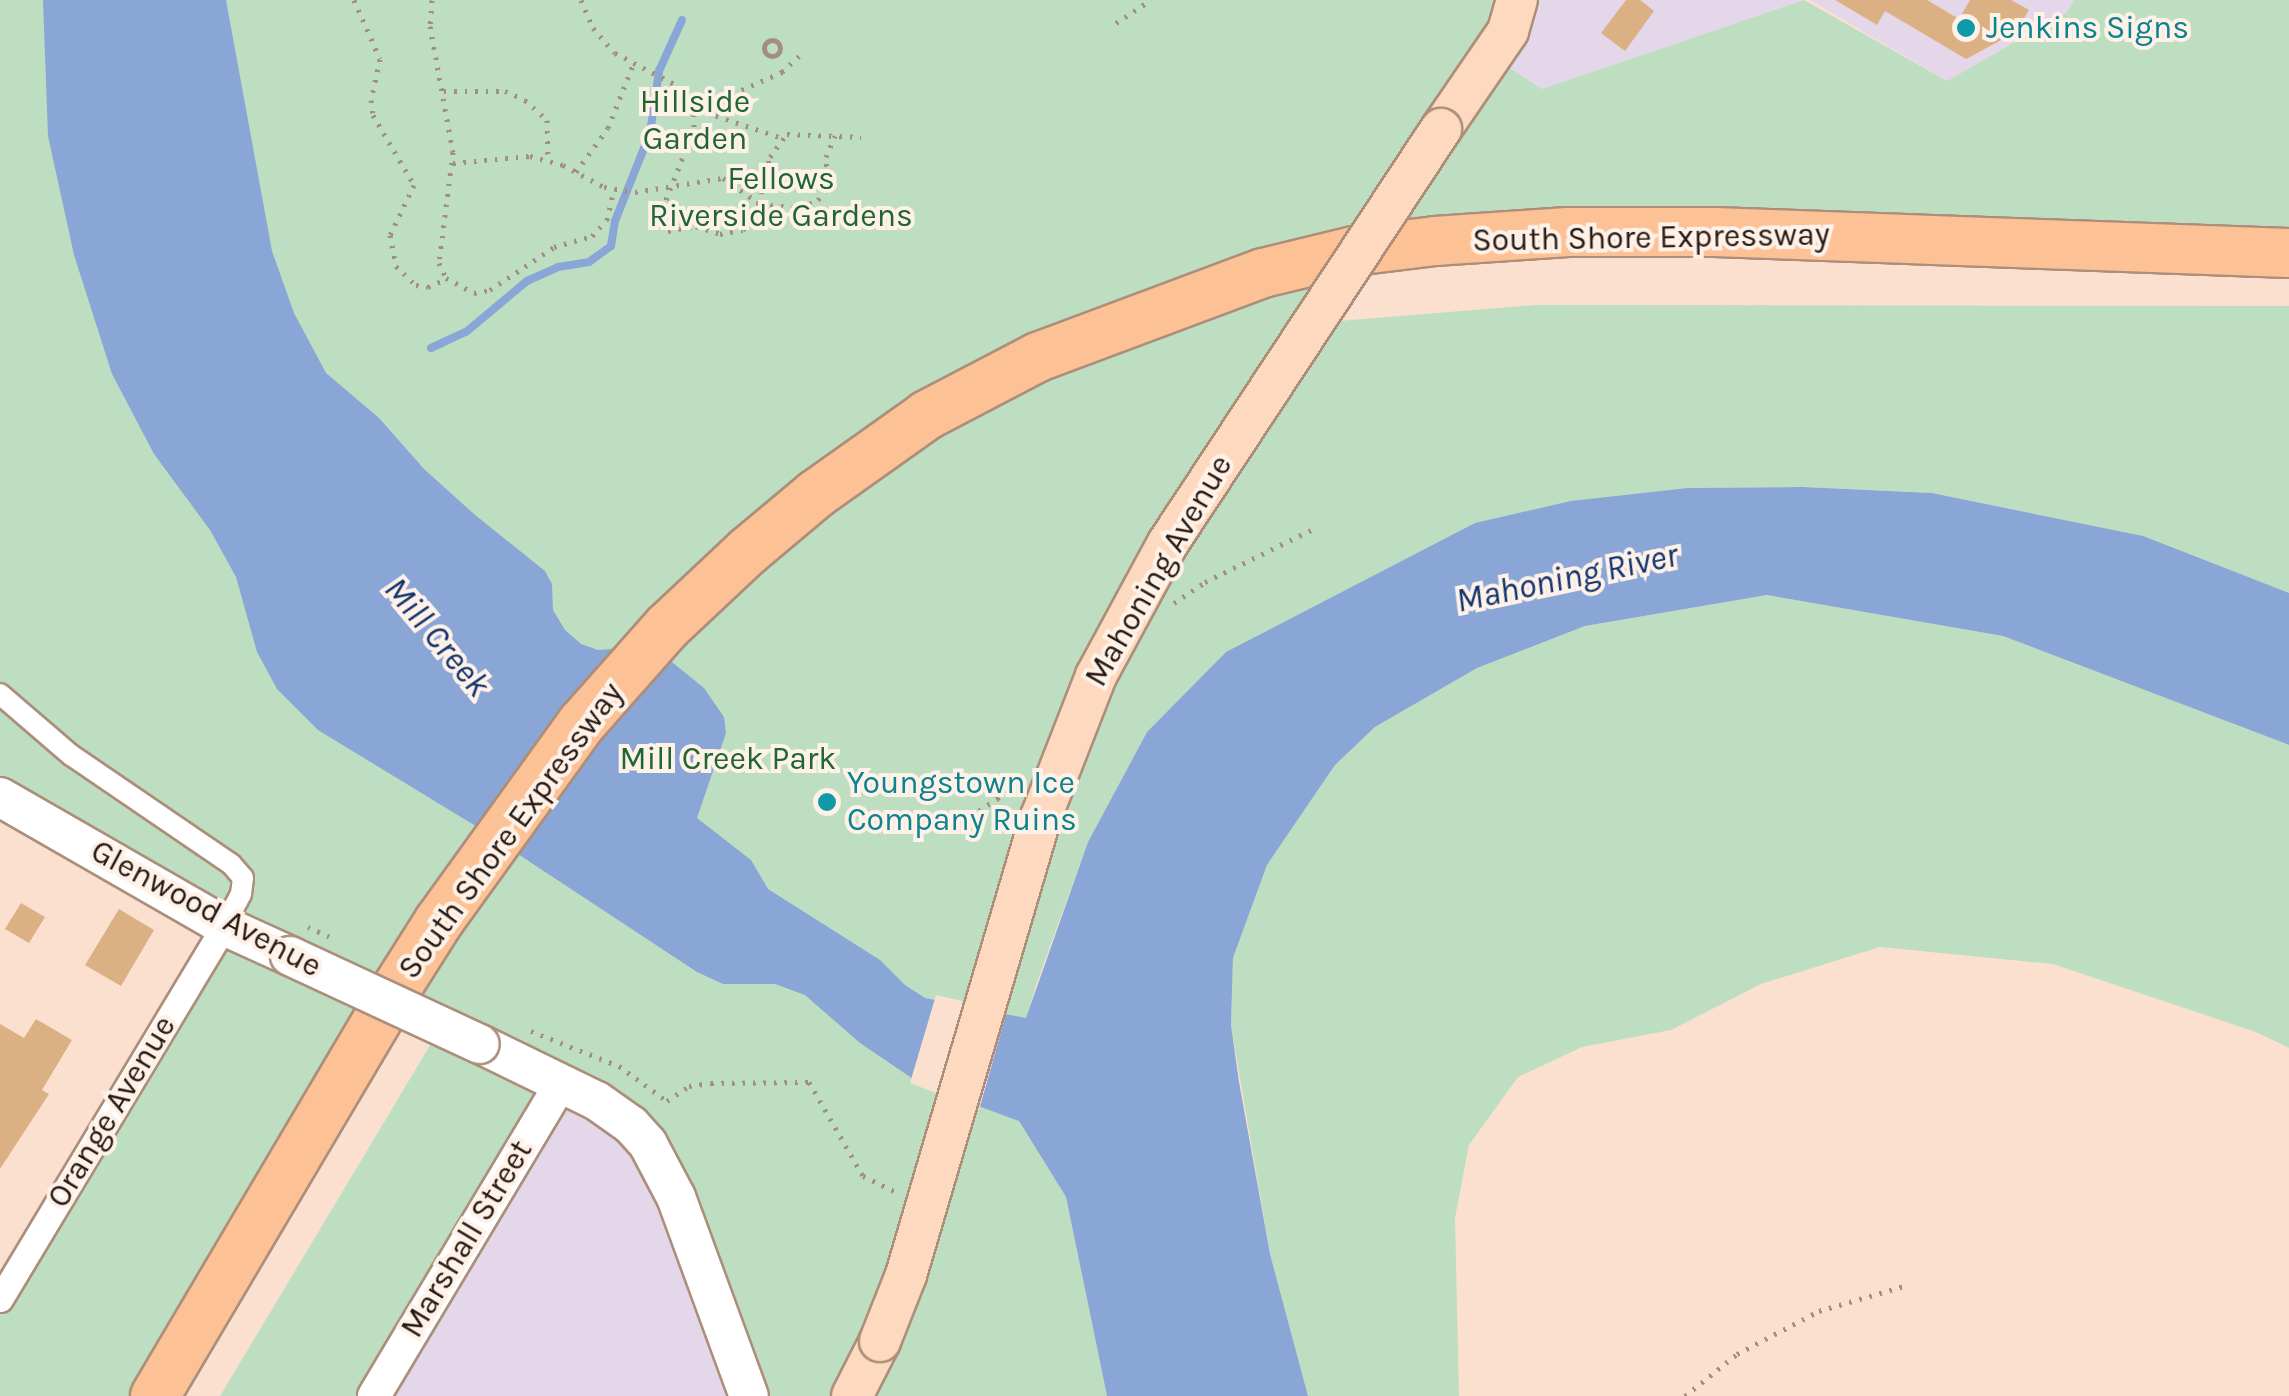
<!DOCTYPE html>
<style>
body{margin:0}
#map{position:relative;width:2289px;height:1396px;overflow:hidden;background:#fbe0d0;font-family:Karla,sans-serif}
div>[style]{position:absolute}
.commercial>*{inset:0;background:#e4d7ea}
.green>*{inset:0;background:#bedec2}
.water>*{inset:0;background:#89a6d6}
.pier>*{inset:0;background:#fbe0d0}
.stream>*{height:8px;margin:-4px;padding:0 4px;transform-origin:4px;border-radius:4px;background:#89a6d6}
.building>*{inset:0;background:#dbb183}
.path>*{height:5px;margin-top:-2.5px;transform-origin:0;background:repeating-linear-gradient(90deg,#a38f82 0 2.5px,transparent 0 10.5px)}
.path>.ring{margin:-2.5px;padding:0;box-sizing:content-box;background:none;border:5px solid #a38f82;border-radius:50%}
.roads{filter:drop-shadow(2px 0 #ac8e7b) drop-shadow(-2px 0 #ac8e7b) drop-shadow(0 2px #ac8e7b) drop-shadow(0 -2px #ac8e7b)}
.pedestrian>*{height:20px;margin:-10px;padding:0 10px;transform-origin:10px;border-radius:10px;background:#fff}
.minor>*{height:25px;margin:-12.5px;padding:0 12.5px;transform-origin:12.5px;border-radius:12.5px;background:#fff}
.tertiary>*{height:32px;margin:-16px;padding:0 16px;transform-origin:16px;border-radius:16px;background:#fff}
.secondary>*{height:38px;margin:-19px;padding:0 19px;transform-origin:19px;border-radius:19px;background:#fff}
.primary>*{height:40px;margin:-20px;padding:0 20px;transform-origin:20px;border-radius:20px;background:#fddabf}
.motorway>*{height:48px;margin:-24px;padding:0 24px;transform-origin:24px;border-radius:24px;background:#fcc295}
.path-bridge>*{height:5px;margin-top:-2.5px;transform-origin:0;background:repeating-linear-gradient(90deg,#a38f82 0 2.5px,transparent 0 10.5px)}
.bridges{filter:drop-shadow(2px 0 #ac8e7b) drop-shadow(-2px 0 #ac8e7b) drop-shadow(0 2px #ac8e7b) drop-shadow(0 -2px #ac8e7b)}
.secondary-bridge>*{height:38px;margin:-19px;padding:0 19px;transform-origin:19px;border-radius:19px;background:#fff}
.primary-bridge>*{height:40px;margin:-20px;padding:0 20px;transform-origin:20px;border-radius:20px;background:#fddabf}
.dots>*{width:28px;height:28px;translate:-50% -50%;box-sizing:border-box;border:5px solid #fef1e8;border-radius:50%}
span{translate:-50% -50%;white-space:nowrap;text-align:center;line-height:1.15;-webkit-text-stroke:8px #fef1e8;paint-order:stroke}
.culture-label{font-size:32px;color:#0d838f}
.left{translate:0 -50%;text-align:left}
.park-label{font-size:32px;color:#206632}
.street-label{font-size:32px;color:#251912}
.water-label{font-size:35px;color:#12346e;font-style:italic}
</style>
<div id="map">
<div class="commercial">
<div style="clip-path:polygon(1517px 0,1804px 0,1542px 89px,1490px 56px)"></div>
<div style="clip-path:polygon(1810px 0,2074px 0,2067px 12px,1947px 81px)"></div>
<div style="clip-path:polygon(561px 1083px,631px 1125px,749px 1396px,374px 1396px)"></div>
</div>
<div class="green">
<div style="clip-path:polygon(0 0,1517px 0,1491px 56px,1542px 89px,1804px 0,1947px 81px,2067px 12px,2074px 0,2289px 0,2289px 253px,1361px 251px,1314px 323px,1535px 305px,2289px 306px,2289px 593px,2142px 536px,1932px 493px,1803px 487px,1688px 488px,1226px 652px,1147px 732px,1088px 842px,1036px 985px,1014px 1064px,1019px 1121px,1066px 1197px,1107px 1396px,749px 1396px,663px 1168px,561px 1083px,374px 1396px,220px 1396px,435px 1037px,388px 1001px,155px 1396px,0 1396px,0 1299px,223px 926px,0 797px)"></div>
<div style="clip-path:polygon(1767px 595px,2003px 636px,2289px 745px,2289px 1048px,2256px 1032px,2053px 964px,1880px 947px,1761px 984px,1671px 1030px,1582px 1047px,1518px 1077px,1469px 1145px,1455px 1218px,1459px 1396px,1308px 1396px,1270px 1254px,1231px 1025px,1233px 958px,1267px 865px,1335px 765px,1375px 727px,1477px 668px,1585px 626px)"></div>
</div>
<div class="water">
<div style="clip-path:polygon(43px 0,226px 0,272px 251px,294px 313px,326px 373px,379px 418px,424px 469px,474px 514px,545px 571px,552px 584px,553px 610px,565px 630px,581px 644px,598px 650px,624px 648px,662px 654px,704px 688px,724px 717px,726px 733px,697px 818px,751px 860px,768px 889px,880px 960px,905px 985px,925px 998px,1026px 1018px,1088px 842px,1147px 732px,1226px 652px,1475px 523px,1571px 501px,1688px 488px,1803px 487px,1932px 493px,2143px 536px,2289px 593px,2289px 745px,2003px 636px,1767px 595px,1585px 626px,1477px 668px,1375px 727px,1335px 765px,1267px 865px,1233px 958px,1231px 1025px,1239px 1082px,1270px 1254px,1308px 1396px,1107px 1396px,1066px 1197px,1019px 1121px,922px 1085px,860px 1043px,805px 995px,775px 984px,723px 984px,697px 972px,474px 825px,318px 730px,277px 689px,257px 652px,236px 577px,210px 530px,154px 454px,112px 374px,74px 255px,48px 136px)"></div>
</div>
<div class="pier">
<div style="clip-path:polygon(936px 995px,1007px 1011px,979px 1110px,910px 1083px)"></div>
</div>
<div class="stream">
<div style="left:431px;top:348px;width:38px;rotate:-25deg"></div>
<div style="left:466px;top:332px;width:80px;rotate:-39.9deg"></div>
<div style="left:527px;top:281px;width:34px;rotate:-24deg"></div>
<div style="left:558px;top:267px;width:31px;rotate:-9deg"></div>
<div style="left:589px;top:262px;width:27px;rotate:-36deg"></div>
<div style="left:611px;top:246px;width:25px;rotate:-81deg"></div>
<div style="left:615px;top:221px;width:95px;rotate:-68.3deg"></div>
<div style="left:650px;top:133px;width:63px;rotate:-81.7deg"></div>
<div style="left:659px;top:71px;width:56px;rotate:-65.7deg"></div>
</div>
<div class="building">
<div style="clip-path:polygon(1626px 0,1640px 0,1654px 11px,1625px 51px,1601px 33px)"></div>
<div style="clip-path:polygon(1835px 0,1927px 0,1959px 19px,1970px 0,2011px 0,2029px 10px,2016px 32px,1966px 59px,1885px 11px,1877px 25px)"></div>
<div style="clip-path:polygon(21px 903px,45px 917px,29px 943px,5px 929px)"></div>
<div style="clip-path:polygon(119px 909px,154px 930px,121px 986px,85px 965px)"></div>
<div style="clip-path:polygon(36px 1019px,72px 1040px,42px 1090px,49px 1094px,0 1169px,0 1024px,24px 1038px)"></div>
</div>
<div class="path">
<div style="left:354px;top:0;width:64px;rotate:66.2deg"></div>
<div style="left:380px;top:59px;width:42px;rotate:102.4deg"></div>
<div style="left:371px;top:100px;width:15px;rotate:82deg"></div>
<div style="left:373px;top:115px;width:81px;rotate:59.6deg"></div>
<div style="left:414px;top:185px;width:55px;rotate:115.6deg"></div>
<div style="left:390px;top:235px;width:32px;rotate:79deg"></div>
<div style="left:396px;top:266px;width:28px;rotate:44deg"></div>
<div style="left:416px;top:285px;width:12px;rotate:9deg"></div>
<div style="left:428px;top:287px;width:20px;rotate:-24deg"></div>
<div style="left:432px;top:0;width:26px;rotate:94deg"></div>
<div style="left:430px;top:26px;width:128px;rotate:79.7deg"></div>
<div style="left:453px;top:152px;width:112px;rotate:97.2deg"></div>
<div style="left:439px;top:263px;width:17px;rotate:65deg"></div>
<div style="left:446px;top:278px;width:32px;rotate:28deg"></div>
<div style="left:474px;top:293px;width:16px;rotate:-11deg"></div>
<div style="left:490px;top:290px;width:77px;rotate:-33.9deg"></div>
<div style="left:554px;top:247px;width:40px;rotate:-16deg"></div>
<div style="left:592px;top:236px;width:22px;rotate:-47deg"></div>
<div style="left:607px;top:220px;width:31px;rotate:-77deg"></div>
<div style="left:581px;top:0;width:30px;rotate:67deg"></div>
<div style="left:593px;top:28px;width:33px;rotate:49deg"></div>
<div style="left:615px;top:53px;width:73px;rotate:27.6deg"></div>
<div style="left:680px;top:87px;width:21px;rotate:49deg"></div>
<div style="left:694px;top:103px;width:26px;rotate:90deg"></div>
<div style="left:694px;top:129px;width:92px;rotate:111.6deg"></div>
<div style="left:660px;top:215px;width:18px;rotate:63deg"></div>
<div style="left:668px;top:231px;width:28px;rotate:-10deg"></div>
<div style="left:696px;top:226px;width:25px;rotate:18deg"></div>
<div style="left:720px;top:234px;width:23px;rotate:-10deg"></div>
<div style="left:743px;top:230px;width:21px;rotate:-51deg"></div>
<div style="left:756px;top:214px;width:59px;rotate:-76.2deg"></div>
<div style="left:770px;top:157px;width:29px;rotate:-54deg"></div>
<div style="left:787px;top:134px;width:74px;rotate:2.3deg"></div>
<div style="left:1116px;top:23px;width:42px;rotate:-33.3deg"></div>
<div class="ring" style="left:764px;top:40px;width:11px;height:11px"></div>
<div style="left:444px;top:91px;width:61px"></div>
<div style="left:505px;top:91px;width:22px;rotate:24deg"></div>
<div style="left:525px;top:100px;width:30px;rotate:42deg"></div>
<div style="left:547px;top:120px;width:40px;rotate:88.6deg"></div>
<div style="left:696px;top:109px;width:91px;rotate:18.6deg"></div>
<div style="left:719px;top:113px;width:23px;rotate:-56deg"></div>
<div style="left:732px;top:94px;width:55px;rotate:-23.7deg"></div>
<div style="left:782px;top:72px;width:25px;rotate:-43deg"></div>
<div style="left:453px;top:163px;width:77px;rotate:-5.2deg"></div>
<div style="left:530px;top:156px;width:34px;rotate:15deg"></div>
<div style="left:563px;top:165px;width:47px;rotate:28.2deg"></div>
<div style="left:604px;top:187px;width:31px;rotate:9deg"></div>
<div style="left:635px;top:192px;width:89px;rotate:-9deg"></div>
<div style="left:723px;top:178px;width:45px;rotate:35.1deg"></div>
<div style="left:760px;top:204px;width:40px;rotate:5.7deg"></div>
<div style="left:800px;top:208px;width:20px;rotate:-24deg"></div>
<div style="left:818px;top:200px;width:16px;rotate:-52deg"></div>
<div style="left:828px;top:187px;width:30px;rotate:-94deg"></div>
<div style="left:826px;top:157px;width:23px;rotate:-67deg"></div>
<div style="left:576px;top:172px;width:54px;rotate:-54deg"></div>
<div style="left:608px;top:128px;width:68px;rotate:-68.4deg"></div>
<div style="left:1174px;top:603px;width:37px;rotate:-34deg"></div>
<div style="left:1205px;top:582px;width:123px;rotate:-26.1deg"></div>
<div style="left:961px;top:822px;width:43px;rotate:-32.6deg"></div>
<div style="left:997px;top:799px;width:39px;rotate:-48deg"></div>
<div style="left:531px;top:1031px;width:95px;rotate:21.7deg"></div>
<div style="left:619px;top:1066px;width:59px;rotate:36.1deg"></div>
<div style="left:667px;top:1101px;width:27px;rotate:-34deg"></div>
<div style="left:689px;top:1086px;width:22px;rotate:-8deg"></div>
<div style="left:711px;top:1083px;width:98px;rotate:-0.6deg"></div>
<div style="left:809px;top:1082px;width:108px;rotate:60.1deg"></div>
<div style="left:863px;top:1176px;width:39px;rotate:26deg"></div>
<div style="left:1685px;top:1396px;width:67px;rotate:-38.9deg"></div>
<div style="left:1737px;top:1354px;width:93px;rotate:-27.7deg"></div>
<div style="left:1819px;top:1311px;width:89px;rotate:-16.4deg"></div>
</div>
<div class="roads">
<div class="pedestrian">
<div style="left:0;top:694px;width:94px;rotate:40.7deg"></div>
<div style="left:71px;top:755px;width:194px;rotate:34.3deg"></div>
<div style="left:231px;top:864px;width:18px;rotate:49deg"></div>
<div style="left:243px;top:878px;width:16px;rotate:97deg"></div>
<div style="left:241px;top:894px;width:36px;rotate:118deg"></div>
</div>
<div class="minor">
<div style="left:0;top:1299px;width:435px;rotate:-59deg"></div>
</div>
<div class="tertiary">
<div style="left:374px;top:1396px;width:365px;rotate:-59.1deg"></div>
</div>
<div class="secondary">
<div style="left:0;top:797px;width:258px;rotate:29.9deg"></div>
<div style="left:224px;top:926px;width:72px;rotate:24.4deg"></div>
<div style="left:480px;top:1044px;width:130px;rotate:26deg"></div>
<div style="left:597px;top:1101px;width:42px;rotate:35.2deg"></div>
<div style="left:631px;top:1125px;width:25px;rotate:48deg"></div>
<div style="left:648px;top:1144px;width:60px;rotate:62.2deg"></div>
<div style="left:676px;top:1197px;width:212px;rotate:69.9deg"></div>
</div>
<div class="primary">
<div style="left:1441px;top:129px;width:119px;rotate:-55.6deg"></div>
<div style="left:1508px;top:31px;width:32px;rotate:-74deg"></div>
<div style="left:852px;top:1396px;width:62px;rotate:-63deg"></div>
</div>
<div class="motorway">
<div style="left:155px;top:1396px;width:460px;rotate:-59.4deg"></div>
<div style="left:389px;top:1000px;width:93px;rotate:-57.7deg"></div>
<div style="left:439px;top:921px;width:244px;rotate:-54.2deg"></div>
<div style="left:582px;top:723px;width:128px;rotate:-48.5deg"></div>
<div style="left:667px;top:627px;width:111px;rotate:-43.2deg"></div>
<div style="left:748px;top:551px;width:89px;rotate:-40deg"></div>
<div style="left:816px;top:494px;width:136px;rotate:-35.4deg"></div>
<div style="left:927px;top:415px;width:125px;rotate:-27.6deg"></div>
<div style="left:1038px;top:357px;width:240px;rotate:-20.5deg"></div>
<div style="left:1263px;top:273px;width:94px;rotate:-13.6deg"></div>
<div style="left:1354px;top:251px;width:82px;rotate:-7deg"></div>
<div style="left:1435px;top:241px;width:133px;rotate:-3.9deg"></div>
<div style="left:1568px;top:232px;width:147px"></div>
<div style="left:1715px;top:232px;width:574px;rotate:2.1deg"></div>
</div>
</div>
<div class="path-bridge">
<div style="left:308px;top:927px;width:27px;rotate:24deg"></div>
</div>
<div class="bridges">
<div class="secondary-bridge">
<div style="left:290px;top:956px;width:209px;rotate:24.9deg"></div>
</div>
<div class="primary-bridge">
<div style="left:880px;top:1341px;width:71px;rotate:-68.5deg"></div>
<div style="left:906px;top:1275px;width:477px;rotate:-73.6deg"></div>
<div style="left:1041px;top:817px;width:151px;rotate:-68.7deg"></div>
<div style="left:1096px;top:676px;width:151px;rotate:-61.6deg"></div>
<div style="left:1168px;top:543px;width:496px;rotate:-56.6deg"></div>
</div>
</div>
<div class="dots">
<div style="left:1966px;top:28px;background:#0f9aa8"></div>
<div style="left:827px;top:802px;background:#0f9aa8"></div>
</div>
<div class="culture-label">
<span class="left" style="left:1986px;top:28px">Jenkins Signs</span>
<span class="left" style="left:847px;top:802px">Youngstown Ice<br>Company Ruins</span>
</div>
<div class="park-label">
<span style="left:695px;top:121px">Hillside<br>Garden</span>
<span style="left:781px;top:198px">Fellows<br>Riverside Gardens</span>
<span style="left:728px;top:759px">Mill Creek Park</span>
</div>
<div class="street-label">
<span style="left:1651px;top:238px;rotate:-1deg">South Shore Expressway</span>
<span style="left:1159px;top:571px;rotate:-60deg">Mahoning Avenue</span>
<span style="left:511px;top:831px;rotate:-54deg">South Shore Expressway</span>
<span style="left:206px;top:909px;rotate:28deg">Glenwood Avenue</span>
<span style="left:112px;top:1112px;rotate:-59deg">Orange Avenue</span>
<span style="left:467px;top:1239px;rotate:-59deg">Marshall Street</span>
</div>
<div class="water-label">
<span style="left:1567px;top:578px;rotate:-12deg">Mahoning River</span>
<span style="left:437px;top:637px;rotate:50deg">Mill Creek</span>
</div>
</div>
